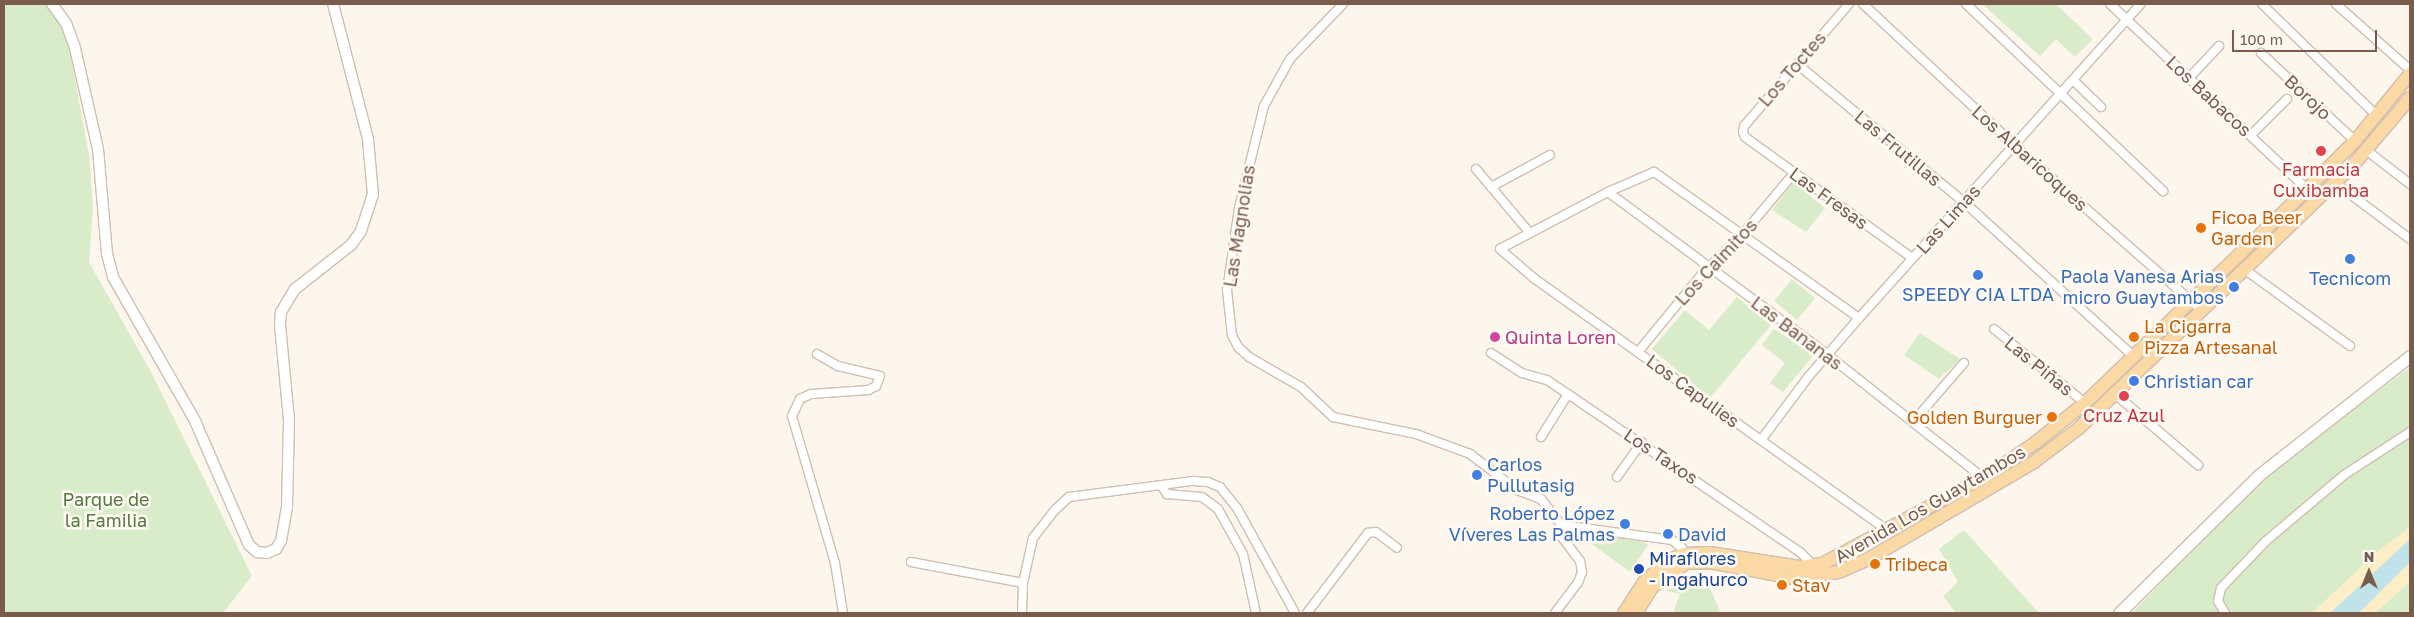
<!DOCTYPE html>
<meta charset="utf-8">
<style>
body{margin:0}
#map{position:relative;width:2414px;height:617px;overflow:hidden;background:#fdf6ec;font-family:"Golos Text",sans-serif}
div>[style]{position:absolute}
.green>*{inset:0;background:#d8ecc9}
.sand>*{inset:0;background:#fcefc7}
.water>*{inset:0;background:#bfe3e8}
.roads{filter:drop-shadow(1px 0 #d1beb0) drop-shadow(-1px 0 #d1beb0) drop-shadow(0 1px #d1beb0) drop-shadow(0 -1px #d1beb0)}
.minor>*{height:8px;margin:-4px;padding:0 4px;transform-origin:4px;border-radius:4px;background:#fff}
.tertiary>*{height:10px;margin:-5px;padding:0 5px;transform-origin:5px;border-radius:5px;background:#fff}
.secondary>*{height:11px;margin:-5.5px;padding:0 5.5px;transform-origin:5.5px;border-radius:5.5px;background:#fff}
.primary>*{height:12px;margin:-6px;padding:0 6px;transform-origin:6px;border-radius:6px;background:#fbd9a5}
.dots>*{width:14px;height:14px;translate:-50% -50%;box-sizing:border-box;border:2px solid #fffaf3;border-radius:50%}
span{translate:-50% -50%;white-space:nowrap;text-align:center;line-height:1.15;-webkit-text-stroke:5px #fffaf3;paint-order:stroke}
.street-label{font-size:18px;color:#7a5c4d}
.health-label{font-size:18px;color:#be3a42}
.food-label{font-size:18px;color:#c56008}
.left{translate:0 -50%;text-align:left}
.right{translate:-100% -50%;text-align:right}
.shop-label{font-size:18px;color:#366cbe}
.hotel-label{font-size:18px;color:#b23c85}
.park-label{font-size:18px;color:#537a41}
.transit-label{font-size:18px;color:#164399}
.frame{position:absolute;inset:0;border:5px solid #7a5c4d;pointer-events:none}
.north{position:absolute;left:2344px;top:547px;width:50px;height:50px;-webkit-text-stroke:4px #fffaf3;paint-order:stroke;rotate:0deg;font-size:14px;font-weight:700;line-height:20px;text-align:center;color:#7a5c4d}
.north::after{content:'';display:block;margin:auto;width:18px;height:22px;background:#7a5c4d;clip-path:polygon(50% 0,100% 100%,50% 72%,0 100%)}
.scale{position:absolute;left:2232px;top:30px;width:145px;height:22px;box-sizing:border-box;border:2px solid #7a5c4d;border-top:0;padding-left:6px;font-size:15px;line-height:18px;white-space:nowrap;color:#7a5c4d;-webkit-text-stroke:4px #fffaf3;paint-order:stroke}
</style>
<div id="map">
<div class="green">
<div style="clip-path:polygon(4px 4px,45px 4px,51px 8px,68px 41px,89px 155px,93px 208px,89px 262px,151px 372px,252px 576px,223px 613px,4px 613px)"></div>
<div style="clip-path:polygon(1982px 4px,2056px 4px,2093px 39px,2075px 57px,2056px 39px,2040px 56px)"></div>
<div style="clip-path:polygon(1793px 182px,1825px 208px,1806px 232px,1772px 210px)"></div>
<div style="clip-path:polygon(1792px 279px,1815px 298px,1797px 320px,1774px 301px)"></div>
<div style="clip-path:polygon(1737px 297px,1771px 325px,1710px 398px,1652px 349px,1685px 310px,1709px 330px)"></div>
<div style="clip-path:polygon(1774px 329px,1814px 355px,1783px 392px,1770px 383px,1785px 363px,1762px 345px)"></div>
<div style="clip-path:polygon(1920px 333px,1960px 359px,1939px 379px,1904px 355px)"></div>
<div style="clip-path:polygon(2410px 361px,2410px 609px,2406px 613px,2132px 613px,2258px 481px,2409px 368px)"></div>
<div style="clip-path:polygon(1964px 530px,2039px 613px,1956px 613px,1943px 596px,1958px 582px,1939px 549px)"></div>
<div style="clip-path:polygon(1596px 533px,1638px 539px,1648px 545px,1630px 572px,1589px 542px)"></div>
<div style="clip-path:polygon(1704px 575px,1721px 613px,1673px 613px,1680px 594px,1665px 590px)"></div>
</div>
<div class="sand">
<div style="clip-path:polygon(2410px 527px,2410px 582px,2375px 613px,2312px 613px,2379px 550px)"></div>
</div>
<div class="water">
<div style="clip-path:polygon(2410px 539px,2410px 562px,2359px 613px,2330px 613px)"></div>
</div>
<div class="roads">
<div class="minor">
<div style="left:1343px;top:4px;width:76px;rotate:133.9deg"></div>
<div style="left:1290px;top:59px;width:54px;rotate:119deg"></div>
<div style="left:1264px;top:106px;width:105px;rotate:103.8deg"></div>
<div style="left:1239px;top:208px;width:83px;rotate:98.3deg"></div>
<div style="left:1227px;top:290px;width:45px;rotate:83.7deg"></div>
<div style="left:1232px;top:335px;width:13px;rotate:63deg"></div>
<div style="left:1238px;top:347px;width:15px;rotate:42deg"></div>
<div style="left:1249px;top:357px;width:60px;rotate:30deg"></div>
<div style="left:1301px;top:387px;width:44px;rotate:43.2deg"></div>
<div style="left:1333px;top:417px;width:85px;rotate:11.6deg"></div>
<div style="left:1416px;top:434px;width:58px;rotate:20.3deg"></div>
<div style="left:1470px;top:454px;width:59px;rotate:37.5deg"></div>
<div style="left:1517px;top:490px;width:26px;rotate:21deg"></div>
<div style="left:1541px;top:499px;width:33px;rotate:52deg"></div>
<div style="left:1849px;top:4px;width:161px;rotate:130.7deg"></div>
<div style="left:1744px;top:126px;width:6px;rotate:99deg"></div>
<div style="left:1743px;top:132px;width:5px;rotate:68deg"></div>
<div style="left:1745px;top:137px;width:206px;rotate:35.9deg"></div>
<div style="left:1863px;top:4px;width:207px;rotate:43deg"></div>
<div style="left:2014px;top:145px;width:248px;rotate:41.4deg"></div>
<div style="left:1966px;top:4px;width:272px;rotate:43.5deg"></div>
<div style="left:2110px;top:4px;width:270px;rotate:43.2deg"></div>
<div style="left:2262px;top:4px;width:159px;rotate:44.2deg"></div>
<div style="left:2336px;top:4px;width:99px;rotate:41.7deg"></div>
<div style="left:2261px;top:53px;width:129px;rotate:43.1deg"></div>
<div style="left:1797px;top:64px;width:217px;rotate:39.6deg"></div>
<div style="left:1964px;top:202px;width:227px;rotate:42.3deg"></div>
<div style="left:2189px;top:78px;width:44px;rotate:-46.8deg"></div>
<div style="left:2073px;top:80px;width:39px;rotate:44deg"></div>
<div style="left:2251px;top:135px;width:51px;rotate:-45deg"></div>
<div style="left:2366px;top:150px;width:56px;rotate:37.7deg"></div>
<div style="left:1476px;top:169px;width:82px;rotate:49.9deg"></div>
<div style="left:2334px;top:182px;width:95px;rotate:36.9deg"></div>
<div style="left:1491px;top:187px;width:67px;rotate:-28.5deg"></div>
<div style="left:1608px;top:192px;width:274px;rotate:36.5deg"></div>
<div style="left:1828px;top:355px;width:198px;rotate:38.4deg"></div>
<div style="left:2244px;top:269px;width:131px;rotate:36deg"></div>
<div style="left:1859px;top:318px;width:252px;rotate:-144.5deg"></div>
<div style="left:1654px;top:172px;width:50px;rotate:156.5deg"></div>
<div style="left:1608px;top:192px;width:122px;rotate:152.2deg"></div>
<div style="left:1500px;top:249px;width:46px;rotate:40.6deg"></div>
<div style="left:1535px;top:279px;width:434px;rotate:35.5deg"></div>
<div style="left:1994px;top:329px;width:117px;rotate:39.1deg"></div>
<div style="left:1638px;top:352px;width:101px;rotate:-50.6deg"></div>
<div style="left:1702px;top:274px;width:56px;rotate:-44.3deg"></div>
<div style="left:1742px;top:235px;width:81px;rotate:-50deg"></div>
<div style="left:1491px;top:353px;width:37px;rotate:33deg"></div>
<div style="left:1522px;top:373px;width:26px;rotate:16deg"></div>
<div style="left:1547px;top:380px;width:25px;rotate:34deg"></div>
<div style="left:1568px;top:394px;width:282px;rotate:34.3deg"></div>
<div style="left:1801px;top:553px;width:17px;rotate:45deg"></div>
<div style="left:817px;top:354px;width:24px;rotate:30deg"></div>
<div style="left:838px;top:366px;width:43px;rotate:13.4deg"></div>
<div style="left:880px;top:376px;width:11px;rotate:112deg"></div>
<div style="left:876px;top:386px;width:9px;rotate:153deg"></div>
<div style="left:868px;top:390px;width:57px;rotate:176deg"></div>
<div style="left:811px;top:394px;width:12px;rotate:156deg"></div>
<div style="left:800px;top:399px;width:19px;rotate:115deg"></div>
<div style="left:792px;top:416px;width:153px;rotate:73.7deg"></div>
<div style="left:835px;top:563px;width:51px;rotate:80.9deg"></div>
<div style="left:2114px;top:393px;width:111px;rotate:40.6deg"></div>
<div style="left:1913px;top:422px;width:78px;rotate:-49.2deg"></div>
<div style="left:1541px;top:437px;width:51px;rotate:-57.9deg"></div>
<div style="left:1761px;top:440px;width:80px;rotate:-53.1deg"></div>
<div style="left:1809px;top:376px;width:77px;rotate:-49.2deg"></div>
<div style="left:1859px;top:318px;width:422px;rotate:-48.1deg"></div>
<div style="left:1617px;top:477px;width:43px;rotate:-54.5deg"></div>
<div style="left:1162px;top:487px;width:9px;rotate:54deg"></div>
<div style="left:1167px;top:494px;width:35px;rotate:5deg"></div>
<div style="left:1202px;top:497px;width:20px;rotate:37deg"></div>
<div style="left:1218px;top:509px;width:51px;rotate:60.9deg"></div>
<div style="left:1243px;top:554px;width:60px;rotate:77.6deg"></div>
<div style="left:1561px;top:525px;width:112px;rotate:7.7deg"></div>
<div style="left:1672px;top:540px;width:13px;rotate:39deg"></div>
<div style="left:1682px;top:548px;width:8px;rotate:76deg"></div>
<div style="left:911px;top:562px;width:114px;rotate:10.6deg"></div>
<div style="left:1022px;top:613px;width:30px;rotate:-88deg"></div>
<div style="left:1023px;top:583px;width:46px;rotate:-77.5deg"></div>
<div style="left:1033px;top:538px;width:36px;rotate:-52deg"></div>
<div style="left:1055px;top:510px;width:19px;rotate:-43deg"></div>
<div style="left:1069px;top:497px;width:125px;rotate:-7.4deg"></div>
<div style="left:1193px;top:481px;width:15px;rotate:4deg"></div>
<div style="left:1208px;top:482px;width:13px;rotate:23deg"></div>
<div style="left:1220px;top:487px;width:27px;rotate:51deg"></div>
<div style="left:1237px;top:508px;width:120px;rotate:61.1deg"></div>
<div style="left:1307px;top:613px;width:101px;rotate:-52.7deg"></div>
<div style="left:1368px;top:533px;width:8px;rotate:-7deg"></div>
<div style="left:1376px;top:532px;width:26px;rotate:37deg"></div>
<div style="left:1555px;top:613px;width:38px;rotate:-53deg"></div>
<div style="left:1578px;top:583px;width:12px;rotate:-70deg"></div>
<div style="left:1582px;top:572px;width:11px;rotate:-100deg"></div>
<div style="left:1580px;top:561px;width:31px;rotate:-127deg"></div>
<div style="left:1561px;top:536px;width:11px;rotate:-90deg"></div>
<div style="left:2225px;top:613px;width:14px;rotate:-120deg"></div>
<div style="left:2218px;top:601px;width:13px;rotate:-77deg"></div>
<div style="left:2221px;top:588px;width:65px;rotate:-46.2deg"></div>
<div style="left:2266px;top:541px;width:102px;rotate:-40.2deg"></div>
<div style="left:2344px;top:475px;width:79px;rotate:-33.1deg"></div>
</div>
<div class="tertiary">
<div style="left:52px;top:4px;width:24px;rotate:54deg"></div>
<div style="left:66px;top:23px;width:27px;rotate:70deg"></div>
<div style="left:75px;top:48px;width:104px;rotate:77.2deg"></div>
<div style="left:98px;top:149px;width:105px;rotate:85.1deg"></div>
<div style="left:107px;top:254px;width:24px;rotate:75deg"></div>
<div style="left:113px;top:277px;width:166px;rotate:60.3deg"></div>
<div style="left:195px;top:421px;width:135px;rotate:66.5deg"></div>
<div style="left:249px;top:545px;width:11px;rotate:41deg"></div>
<div style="left:257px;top:552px;width:10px;rotate:6deg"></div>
<div style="left:267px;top:553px;width:10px;rotate:-24deg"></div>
<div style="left:276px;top:549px;width:9px;rotate:-58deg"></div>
<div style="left:281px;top:541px;width:34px;rotate:-80deg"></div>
<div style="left:287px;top:508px;width:88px;rotate:-88.7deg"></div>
<div style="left:289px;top:420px;width:95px;rotate:-95.4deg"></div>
<div style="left:280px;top:325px;width:13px;rotate:-86deg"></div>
<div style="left:281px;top:312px;width:27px;rotate:-59deg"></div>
<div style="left:295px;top:289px;width:71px;rotate:-38.2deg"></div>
<div style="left:351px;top:245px;width:17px;rotate:-54deg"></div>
<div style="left:361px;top:231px;width:38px;rotate:-72deg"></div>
<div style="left:373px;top:195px;width:56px;rotate:-95.1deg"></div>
<div style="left:368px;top:139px;width:139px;rotate:-104.5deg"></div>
</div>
<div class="secondary">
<div style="left:2119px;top:613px;width:198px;rotate:-44.6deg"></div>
<div style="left:2260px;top:474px;width:191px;rotate:-38.2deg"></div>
</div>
<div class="primary">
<div style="left:1624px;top:613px;width:38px;rotate:-57deg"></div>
<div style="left:1645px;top:581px;width:30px;rotate:-41deg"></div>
<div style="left:1668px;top:561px;width:17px;rotate:-24deg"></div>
<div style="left:1684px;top:554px;width:26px;rotate:-2deg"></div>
<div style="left:1710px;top:553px;width:91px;rotate:8.8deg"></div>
<div style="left:1800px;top:567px;width:22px;rotate:-8deg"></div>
<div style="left:1822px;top:564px;width:183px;rotate:-28.1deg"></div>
<div style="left:1983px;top:478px;width:63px;rotate:-33.9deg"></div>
<div style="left:2035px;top:443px;width:64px;rotate:-38.7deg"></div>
<div style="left:2085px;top:403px;width:308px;rotate:-43.9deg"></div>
<div style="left:2307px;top:189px;width:68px;rotate:-45deg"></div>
<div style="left:2355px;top:141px;width:87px;rotate:-50.6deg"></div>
<div style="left:1636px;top:613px;width:31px;rotate:-58deg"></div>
<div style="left:1652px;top:587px;width:42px;rotate:-35.2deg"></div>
<div style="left:1686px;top:563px;width:23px;rotate:-2deg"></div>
<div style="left:1709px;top:562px;width:86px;rotate:10.8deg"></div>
<div style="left:1793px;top:578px;width:46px;rotate:-7.4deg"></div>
<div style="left:1839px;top:572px;width:34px;rotate:-24deg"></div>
<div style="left:1870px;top:558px;width:190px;rotate:-30.3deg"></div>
<div style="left:2034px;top:462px;width:56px;rotate:-37.1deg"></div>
<div style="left:2079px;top:428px;width:381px;rotate:-43.8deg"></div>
<div style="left:2354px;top:164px;width:87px;rotate:-49.7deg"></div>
</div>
</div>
<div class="dots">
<div style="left:2321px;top:151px;background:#e0444e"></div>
<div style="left:2201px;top:228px;background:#e8710a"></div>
<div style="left:2350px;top:259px;background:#3f7fe0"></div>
<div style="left:1978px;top:275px;background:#3f7fe0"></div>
<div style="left:2234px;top:287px;background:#3f7fe0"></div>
<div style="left:1495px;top:337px;background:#d1479c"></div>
<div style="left:2134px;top:337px;background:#e8710a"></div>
<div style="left:2134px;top:381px;background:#3f7fe0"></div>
<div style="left:2124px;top:396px;background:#e0444e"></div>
<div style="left:2052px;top:417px;background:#e8710a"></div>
<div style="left:1477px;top:475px;background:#3f7fe0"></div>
<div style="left:1625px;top:524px;background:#3f7fe0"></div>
<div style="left:1668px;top:534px;background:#3f7fe0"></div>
<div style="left:1875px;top:564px;background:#e8710a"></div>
<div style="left:1639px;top:569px;background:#1a4fb4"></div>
<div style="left:1782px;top:585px;background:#e8710a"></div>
</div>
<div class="street-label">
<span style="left:1792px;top:69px;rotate:-49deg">Los Toctes</span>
<span style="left:2209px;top:96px;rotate:43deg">Los Babacos</span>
<span style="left:2308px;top:97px;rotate:43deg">Borojo</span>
<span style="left:1898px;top:148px;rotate:40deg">Las Frutillas</span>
<span style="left:2030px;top:158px;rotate:42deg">Los Albaricoques</span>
<span style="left:1829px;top:198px;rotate:36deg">Las Fresas</span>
<span style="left:1948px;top:219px;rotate:-48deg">Las Limas</span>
<span style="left:1239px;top:226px;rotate:-81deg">Las Magnolias</span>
<span style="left:1716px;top:262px;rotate:-47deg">Los Caimitos</span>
<span style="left:1797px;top:333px;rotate:37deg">Las Bananas</span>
<span style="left:2039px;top:366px;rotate:39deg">Las Piñas</span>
<span style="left:1693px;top:391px;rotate:36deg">Los Capulies</span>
<span style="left:1661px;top:456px;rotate:34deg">Los Taxos</span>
<span style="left:1930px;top:504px;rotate:-30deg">Avenida Los Guaytambos</span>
</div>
<div class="health-label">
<span style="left:2321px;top:180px">Farmacia<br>Cuxibamba</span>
<span style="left:2124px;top:415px">Cruz Azul</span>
</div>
<div class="food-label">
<span class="left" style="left:2211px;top:228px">Ficoa Beer<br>Garden</span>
<span class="left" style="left:2144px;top:337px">La Cigarra<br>Pizza Artesanal</span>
<span class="right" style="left:2042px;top:417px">Golden Burguer</span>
<span class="left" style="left:1885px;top:564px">Tribeca</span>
<span class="left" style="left:1792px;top:585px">Stav</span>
</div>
<div class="shop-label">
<span class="right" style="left:2224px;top:287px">Paola Vanesa Arias<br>micro Guaytambos</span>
<span style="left:2350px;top:278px">Tecnicom</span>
<span style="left:1978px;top:294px">SPEEDY CIA LTDA</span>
<span class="left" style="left:2144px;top:381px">Christian car</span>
<span class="left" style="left:1487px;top:475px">Carlos<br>Pullutasig</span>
<span class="right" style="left:1615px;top:524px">Roberto López<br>Víveres Las Palmas</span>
<span class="left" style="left:1678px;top:534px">David</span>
</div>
<div class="hotel-label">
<span class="left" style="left:1505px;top:337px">Quinta Loren</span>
</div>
<div class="park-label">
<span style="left:106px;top:510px">Parque de<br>la Familia</span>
</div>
<div class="transit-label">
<span class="left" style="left:1649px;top:569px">Miraflores<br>- Ingahurco</span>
</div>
<div class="frame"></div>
<div class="north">N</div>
<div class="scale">100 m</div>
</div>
